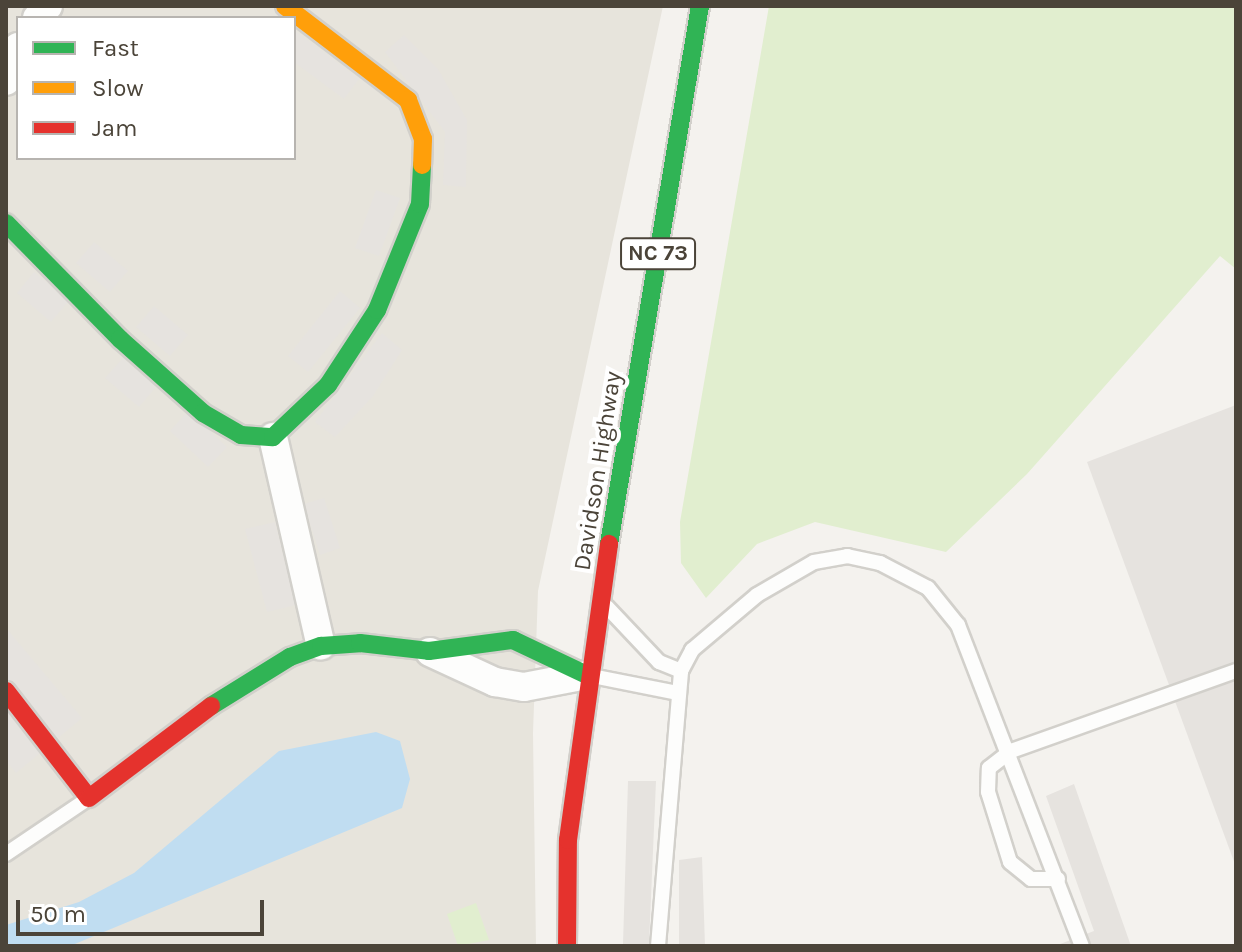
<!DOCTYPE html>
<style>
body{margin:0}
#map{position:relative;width:1242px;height:952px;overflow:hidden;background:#f4f2ee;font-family:Karla,sans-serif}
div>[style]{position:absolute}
.residential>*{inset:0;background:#e7e4dc}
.green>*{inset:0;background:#e1eecf}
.parking>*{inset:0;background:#e6e3df}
.water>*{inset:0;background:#c0ddf1}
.roads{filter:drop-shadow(2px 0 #d2d0cb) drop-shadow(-2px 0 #d2d0cb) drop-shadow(0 2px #d2d0cb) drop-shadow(0 -2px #d2d0cb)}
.lane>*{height:14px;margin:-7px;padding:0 7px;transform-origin:7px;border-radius:7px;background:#fdfdfc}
.street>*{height:28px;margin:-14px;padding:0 14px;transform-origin:14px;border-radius:14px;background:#fdfdfc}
.fast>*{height:18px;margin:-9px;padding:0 9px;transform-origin:9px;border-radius:9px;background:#30b455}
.slow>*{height:18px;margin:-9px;padding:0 9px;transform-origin:9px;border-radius:9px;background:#ff9f0a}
.jam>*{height:18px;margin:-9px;padding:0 9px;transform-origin:9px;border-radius:9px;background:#e5322d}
span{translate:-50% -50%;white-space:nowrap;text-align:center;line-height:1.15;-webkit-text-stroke:8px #fff;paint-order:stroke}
.shield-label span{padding:2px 6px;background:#fff;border:2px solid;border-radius:6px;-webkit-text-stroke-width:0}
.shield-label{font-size:22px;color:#4b4439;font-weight:700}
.street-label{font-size:24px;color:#4b4439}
.frame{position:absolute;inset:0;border:8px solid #4b4439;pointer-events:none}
.legend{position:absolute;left:16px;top:16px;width:280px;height:144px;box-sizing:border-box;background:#fff;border:2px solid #b7b4b0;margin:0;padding:10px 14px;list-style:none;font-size:24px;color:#4b4439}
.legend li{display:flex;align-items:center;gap:16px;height:40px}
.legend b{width:40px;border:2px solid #b7b4b0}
.scale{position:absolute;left:16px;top:900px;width:248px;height:36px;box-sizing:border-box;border:4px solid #4b4439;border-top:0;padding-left:10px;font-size:24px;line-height:28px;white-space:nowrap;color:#4b4439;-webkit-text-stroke:6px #fff;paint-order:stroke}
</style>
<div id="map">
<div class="residential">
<div style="clip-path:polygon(evenodd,6px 6px,663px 6px,538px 591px,533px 733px,536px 946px,6px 946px,6px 6px,18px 18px,294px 18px,294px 158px,18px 158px,18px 18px)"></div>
</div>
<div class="green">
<div style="clip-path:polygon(769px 6px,1236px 6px,1236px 269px,1220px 256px,1027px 474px,946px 552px,815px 522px,757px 544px,706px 598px,681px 563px,680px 522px)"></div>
<div style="clip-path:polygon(476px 903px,489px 940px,458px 946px,447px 914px)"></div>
</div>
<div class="parking">
<div style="clip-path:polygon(294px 30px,359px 79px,344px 99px,294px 62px)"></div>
<div style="clip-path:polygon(404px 35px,438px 69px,467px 120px,466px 187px,443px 185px,445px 132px,385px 52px)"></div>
<div style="clip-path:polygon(376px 190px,400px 198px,379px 256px,355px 248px)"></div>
<div style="clip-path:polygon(94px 242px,128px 271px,110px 292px,76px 263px)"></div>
<div style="clip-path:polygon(34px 272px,69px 301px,51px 322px,17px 293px)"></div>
<div style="clip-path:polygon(340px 291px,360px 308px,308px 372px,288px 356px)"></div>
<div style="clip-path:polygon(154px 306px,188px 335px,170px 356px,136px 327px)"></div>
<div style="clip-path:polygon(382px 333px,402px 350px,373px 396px,335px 437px,315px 422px)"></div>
<div style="clip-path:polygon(123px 358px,157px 386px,139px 407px,105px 378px)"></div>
<div style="clip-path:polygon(1236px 405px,1236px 867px,1087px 462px)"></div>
<div style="clip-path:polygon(188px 411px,227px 447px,208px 467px,170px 431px)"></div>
<div style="clip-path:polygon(324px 498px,340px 548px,320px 555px,304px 504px)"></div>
<div style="clip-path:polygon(275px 522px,296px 605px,267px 612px,245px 529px)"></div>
<div style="clip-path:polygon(6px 628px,82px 718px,16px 773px,6px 761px)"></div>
<div style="clip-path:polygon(628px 781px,656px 781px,649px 944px,623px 944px)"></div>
<div style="clip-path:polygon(1074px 784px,1131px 946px,1055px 946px,1094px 931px,1046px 796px)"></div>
<div style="clip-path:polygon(702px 857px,705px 946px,679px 946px,679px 860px)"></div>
</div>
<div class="water">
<div style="clip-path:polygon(376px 732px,400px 741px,410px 779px,402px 808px,70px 946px,6px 946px,6px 925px,79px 902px,134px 873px,279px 751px)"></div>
</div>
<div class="roads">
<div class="lane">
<div style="left:607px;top:607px;width:76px;rotate:46.6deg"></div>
<div style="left:659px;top:662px;width:24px;rotate:22deg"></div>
<div style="left:592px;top:676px;width:88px;rotate:11.2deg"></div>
<div style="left:6px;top:854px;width:97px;rotate:-34deg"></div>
<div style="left:1058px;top:879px;width:27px;rotate:180deg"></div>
<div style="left:1031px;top:879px;width:27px;rotate:-141deg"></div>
<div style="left:1010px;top:862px;width:73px;rotate:-107.4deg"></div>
<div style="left:988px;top:792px;width:24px;rotate:-88deg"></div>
<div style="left:989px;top:768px;width:28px;rotate:-38deg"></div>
<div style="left:1011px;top:751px;width:239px;rotate:-19.6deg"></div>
<div style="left:658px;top:946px;width:276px;rotate:-85.2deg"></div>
<div style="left:681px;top:671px;width:24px;rotate:-62deg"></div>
<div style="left:692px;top:650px;width:85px;rotate:-40.2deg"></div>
<div style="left:757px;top:595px;width:66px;rotate:-30.1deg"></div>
<div style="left:814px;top:562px;width:34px;rotate:-10deg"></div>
<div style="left:847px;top:556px;width:34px;rotate:12deg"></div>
<div style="left:880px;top:563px;width:54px;rotate:27.5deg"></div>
<div style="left:928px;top:588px;width:48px;rotate:51deg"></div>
<div style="left:958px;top:625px;width:344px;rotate:68.9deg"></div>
</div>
<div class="street">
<div style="left:37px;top:18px;width:16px;rotate:-47deg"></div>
<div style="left:6px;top:81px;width:36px;rotate:-71deg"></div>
<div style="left:273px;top:437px;width:214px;rotate:77.1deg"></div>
<div style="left:430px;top:652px;width:72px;rotate:24.8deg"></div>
<div style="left:495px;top:682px;width:29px;rotate:10deg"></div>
<div style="left:524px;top:687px;width:64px;rotate:-10.8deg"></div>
</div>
<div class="fast">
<div style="left:6px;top:223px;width:163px;rotate:45.5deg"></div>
<div style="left:120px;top:339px;width:111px;rotate:41.7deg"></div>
<div style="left:203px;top:413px;width:44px;rotate:30.1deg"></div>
<div style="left:241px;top:435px;width:32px;rotate:4deg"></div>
<div style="left:273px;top:437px;width:76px;rotate:-43.4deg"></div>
<div style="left:328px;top:385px;width:90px;rotate:-56.8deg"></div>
<div style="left:377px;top:310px;width:114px;rotate:-67.9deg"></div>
<div style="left:420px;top:204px;width:39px;rotate:-87deg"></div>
<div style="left:609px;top:544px;width:546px;rotate:-80.4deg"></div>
<div style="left:211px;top:706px;width:93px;rotate:-31.8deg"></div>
<div style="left:290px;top:657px;width:33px;rotate:-20deg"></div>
<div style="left:321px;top:646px;width:39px;rotate:-4deg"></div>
<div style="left:360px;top:643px;width:69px;rotate:6.6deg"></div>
<div style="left:429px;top:651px;width:85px;rotate:-7.5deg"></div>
<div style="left:513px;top:640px;width:82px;rotate:25.3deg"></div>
</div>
<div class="slow">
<div style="left:285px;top:6px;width:155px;rotate:37.4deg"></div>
<div style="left:408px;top:100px;width:42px;rotate:69deg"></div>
<div style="left:423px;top:139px;width:26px;rotate:92deg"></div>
</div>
<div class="jam">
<div style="left:6px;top:691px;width:135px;rotate:52.2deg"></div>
<div style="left:89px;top:798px;width:153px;rotate:-37deg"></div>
<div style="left:567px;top:946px;width:106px;rotate:-89.5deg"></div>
<div style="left:568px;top:840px;width:299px;rotate:-82.1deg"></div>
</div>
</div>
<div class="shield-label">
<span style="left:658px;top:254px">NC 73</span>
</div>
<div class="street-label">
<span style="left:598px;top:471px;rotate:-81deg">Davidson Highway</span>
</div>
<div class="frame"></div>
<ul class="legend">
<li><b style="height:10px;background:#30b455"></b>Fast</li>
<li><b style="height:10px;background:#ff9f0a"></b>Slow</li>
<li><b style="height:10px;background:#e5322d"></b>Jam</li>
</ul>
<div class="scale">50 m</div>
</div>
